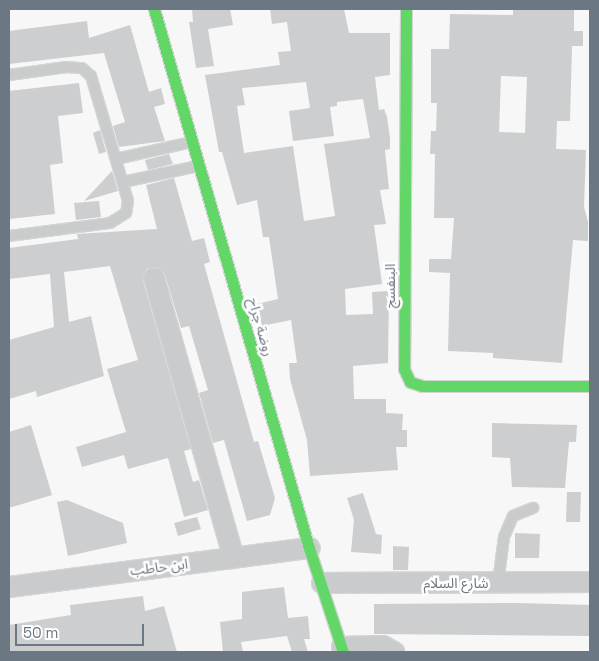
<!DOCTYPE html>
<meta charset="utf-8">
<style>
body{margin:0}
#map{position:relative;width:599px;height:661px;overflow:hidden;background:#f7f7f7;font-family:"Space Grotesk","Noto Sans Arabic",sans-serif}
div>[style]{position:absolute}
.building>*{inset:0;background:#cdcecf}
.roads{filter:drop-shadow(1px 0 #d3d4d4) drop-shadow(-1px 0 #d3d4d4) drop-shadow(0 1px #d3d4d4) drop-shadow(0 -1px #d3d4d4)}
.lane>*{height:10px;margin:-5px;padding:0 5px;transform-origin:5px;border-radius:5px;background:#cacbcc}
.street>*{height:20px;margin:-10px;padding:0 10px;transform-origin:10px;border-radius:10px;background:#cacbcc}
.fast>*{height:11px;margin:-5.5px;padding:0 5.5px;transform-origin:5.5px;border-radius:5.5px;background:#63d668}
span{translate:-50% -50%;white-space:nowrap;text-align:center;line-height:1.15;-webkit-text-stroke:5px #fff;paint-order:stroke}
.street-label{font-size:14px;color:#6b7783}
.frame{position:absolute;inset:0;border:10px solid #6b7783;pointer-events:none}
.scale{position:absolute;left:15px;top:624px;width:129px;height:22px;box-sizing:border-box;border:2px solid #6b7783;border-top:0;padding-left:6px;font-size:15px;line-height:18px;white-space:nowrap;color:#6b7783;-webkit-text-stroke:4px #fff;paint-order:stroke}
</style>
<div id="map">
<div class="building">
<div style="clip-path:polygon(192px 9px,230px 9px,233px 25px,208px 29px,214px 66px,196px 68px,189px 22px,193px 22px)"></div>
<div style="clip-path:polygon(evenodd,270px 9px,344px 9px,349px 33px,390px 33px,390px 75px,375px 77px,379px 110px,384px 109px,387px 117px,390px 138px,390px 149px,385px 150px,389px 189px,380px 190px,386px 224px,374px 225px,382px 284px,345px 289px,346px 315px,373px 314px,372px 292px,389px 291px,388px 363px,353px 366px,354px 399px,386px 399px,386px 413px,403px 414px,402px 430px,407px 430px,407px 447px,396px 447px,398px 470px,310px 476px,307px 440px,290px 379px,289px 363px,297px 363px,291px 320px,262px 326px,257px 304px,278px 299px,269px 237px,263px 237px,257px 200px,237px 205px,222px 152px,219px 152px,205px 75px,280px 65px,278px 52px,291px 51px,287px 22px,272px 24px,270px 9px,306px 82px,310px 108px,289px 111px,293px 141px,334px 136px,330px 107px,337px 106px,337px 102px,363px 99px,370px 138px,324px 144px,335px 216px,304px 221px,293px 146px,244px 153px,237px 106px,245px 105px,242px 88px,306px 82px)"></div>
<div style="clip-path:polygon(evenodd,513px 9px,574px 9px,574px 31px,583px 31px,583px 46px,572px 46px,570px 121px,557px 121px,556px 149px,586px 150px,584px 207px,588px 222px,588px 241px,573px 240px,562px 363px,493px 358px,493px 353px,448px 351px,450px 273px,429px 272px,429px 259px,451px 259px,454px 218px,434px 218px,435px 154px,430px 154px,431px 131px,436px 131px,437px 103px,431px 103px,431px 49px,449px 49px,450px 14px,513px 15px,513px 9px,501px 76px,527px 77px,525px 133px,499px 132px,501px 76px)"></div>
<div style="clip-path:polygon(87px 21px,89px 38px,130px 25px,149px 92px,161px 88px,165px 104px,154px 107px,165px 141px,119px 147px,113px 126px,125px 122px,104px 53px,9px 64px,9px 31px)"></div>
<div style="clip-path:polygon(79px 83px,83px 113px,58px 116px,63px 163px,50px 165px,55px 214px,9px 219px,9px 91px)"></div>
<div style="clip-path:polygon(100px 130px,106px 152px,99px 154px,93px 133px)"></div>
<div style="clip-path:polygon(169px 154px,173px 164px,148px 170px,145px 160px)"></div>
<div style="clip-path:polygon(112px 171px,118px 191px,84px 201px)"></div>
<div style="clip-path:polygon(174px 178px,192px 241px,204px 238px,210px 262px,204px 264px,254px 442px,258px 441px,275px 498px,270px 515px,247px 521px,224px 440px,213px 443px,199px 393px,208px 390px,189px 326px,181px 328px,165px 275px,157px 267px,146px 269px,143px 281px,191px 449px,184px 451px,193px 482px,199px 480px,208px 510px,184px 517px,168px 458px,128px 469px,124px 455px,82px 467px,76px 447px,126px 432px,107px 369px,138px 360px,110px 266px,64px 272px,69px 322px,91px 316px,104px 376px,37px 397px,36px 391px,9px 399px,9px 340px,54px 327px,50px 274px,9px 279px,9px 248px,78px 239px,77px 234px,157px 229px,146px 185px)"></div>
<div style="clip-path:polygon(99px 201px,101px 217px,76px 220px,74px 203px)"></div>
<div style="clip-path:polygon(492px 423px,577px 425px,576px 442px,569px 442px,565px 488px,512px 487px,510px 458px,492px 457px)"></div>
<div style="clip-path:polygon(31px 425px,52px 495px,9px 508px,9px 432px)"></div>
<div style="clip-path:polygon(567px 492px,581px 492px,580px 522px,566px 522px)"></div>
<div style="clip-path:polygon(363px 493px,376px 534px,382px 535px,381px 554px,351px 552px,354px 520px,347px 498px)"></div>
<div style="clip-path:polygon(67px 500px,123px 523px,127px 543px,68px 556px,57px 502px)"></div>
<div style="clip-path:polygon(197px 517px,201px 529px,178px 536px,174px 523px)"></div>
<div style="clip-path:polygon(515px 533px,540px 534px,539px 558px,515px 558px)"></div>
<div style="clip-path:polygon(393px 546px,409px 547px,408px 570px,393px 570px)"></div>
<div style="clip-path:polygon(284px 587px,288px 618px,308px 616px,310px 639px,304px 639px,308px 652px,292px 652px,287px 636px,241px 642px,243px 652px,223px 652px,220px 622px,242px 619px,242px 592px)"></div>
<div style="clip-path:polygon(143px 596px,145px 611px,164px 606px,177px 652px,9px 652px,9px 625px,71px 615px,70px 605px)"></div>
<div style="clip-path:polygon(517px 603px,590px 605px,590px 636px,374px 634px,374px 604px)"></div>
</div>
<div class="roads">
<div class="lane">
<div style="left:9px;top:75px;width:58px;rotate:-8deg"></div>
<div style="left:66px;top:67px;width:16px;rotate:4deg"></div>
<div style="left:82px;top:68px;width:12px;rotate:42deg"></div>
<div style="left:91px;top:76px;width:130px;rotate:73.5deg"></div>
<div style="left:128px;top:201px;width:12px;rotate:99deg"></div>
<div style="left:126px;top:213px;width:19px;rotate:148deg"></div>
<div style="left:110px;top:223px;width:102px;rotate:172.7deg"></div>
<div style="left:116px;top:159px;width:78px;rotate:-12.6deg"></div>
<div style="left:123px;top:182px;width:77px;rotate:-12deg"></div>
<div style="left:498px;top:583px;width:46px;rotate:-82.6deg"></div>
<div style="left:504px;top:537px;width:23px;rotate:-67deg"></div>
<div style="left:513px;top:516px;width:22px;rotate:-22deg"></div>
</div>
<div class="street">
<div style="left:154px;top:278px;width:291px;rotate:74.1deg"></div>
<div style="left:322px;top:583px;width:268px;rotate:-0.2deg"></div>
<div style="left:9px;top:587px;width:303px;rotate:-7.4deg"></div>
<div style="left:342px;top:647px;width:41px;rotate:-1.4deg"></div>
<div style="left:383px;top:646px;width:13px;rotate:29deg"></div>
</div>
<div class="fast">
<div style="left:154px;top:9px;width:561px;rotate:73.96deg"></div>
<div style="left:309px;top:548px;width:109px;rotate:71.9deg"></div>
<div style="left:406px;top:9px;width:360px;rotate:90.3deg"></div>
<div style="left:404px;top:369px;width:14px;rotate:65deg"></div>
<div style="left:410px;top:382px;width:13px;rotate:18deg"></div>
<div style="left:422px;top:386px;width:168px"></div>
</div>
</div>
<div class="street-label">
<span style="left:390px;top:286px;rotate:-90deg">البنفسج</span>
<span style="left:261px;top:327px;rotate:74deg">روضة جراح</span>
<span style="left:159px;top:567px;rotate:-7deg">ابن حاطب</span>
<span style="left:456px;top:583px">شارع السلام</span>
</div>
<div class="frame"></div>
<div class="scale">50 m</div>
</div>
